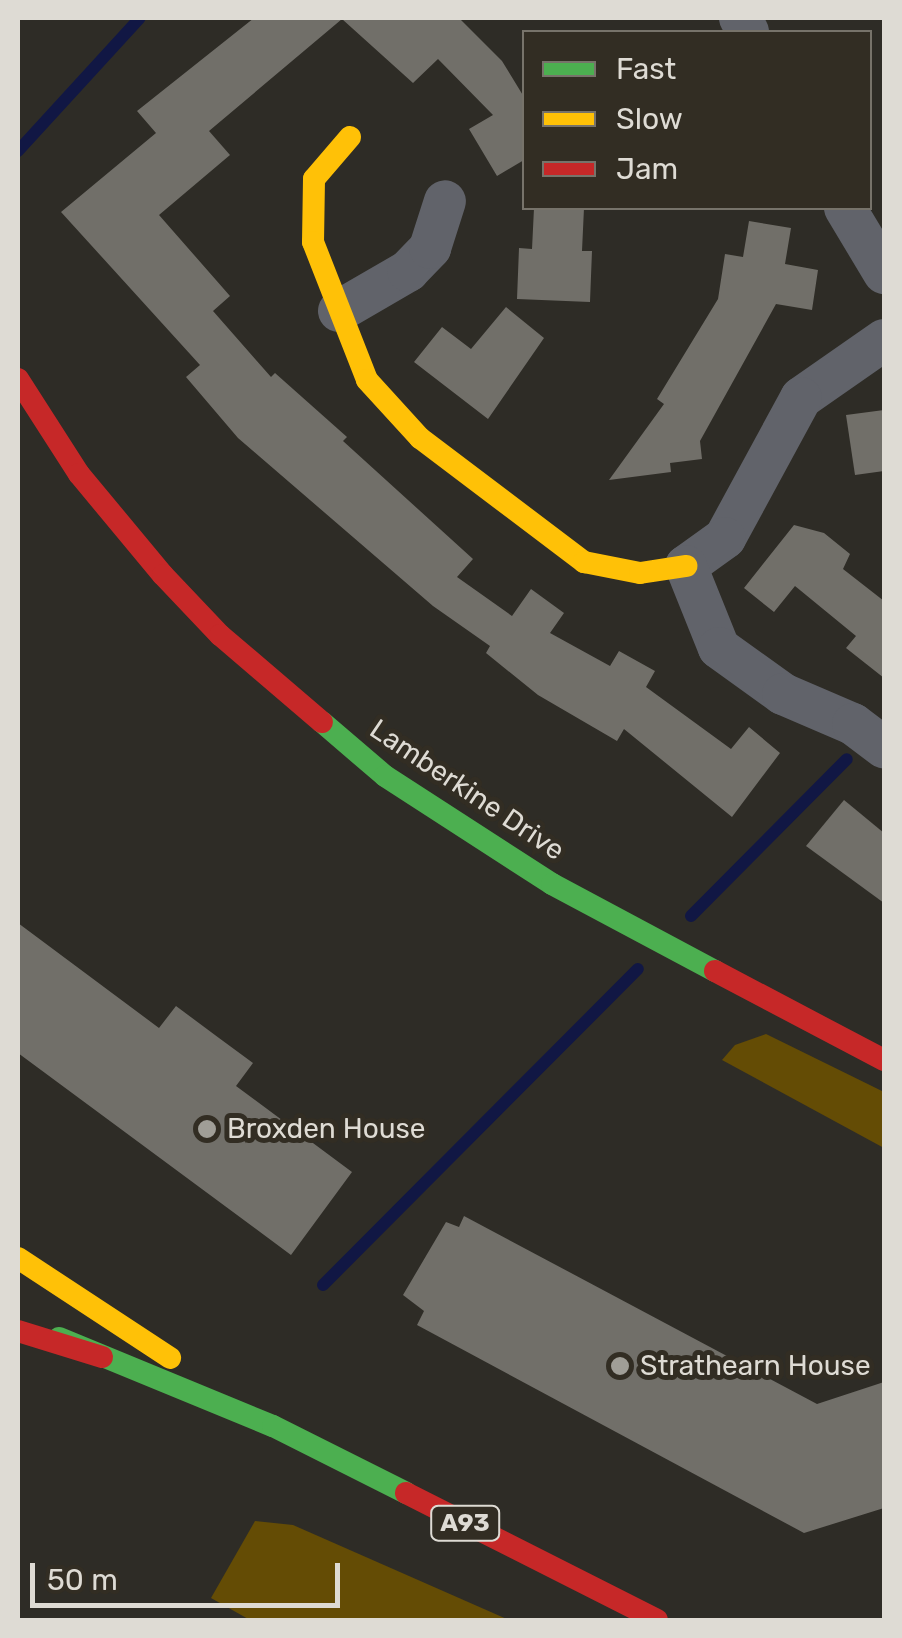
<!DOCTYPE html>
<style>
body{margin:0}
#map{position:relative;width:902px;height:1638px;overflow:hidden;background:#2e2c26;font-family:Rubik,sans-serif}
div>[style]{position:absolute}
.forest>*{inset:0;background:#644c05}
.stream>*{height:12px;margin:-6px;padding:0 6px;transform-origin:6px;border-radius:6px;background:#111744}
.building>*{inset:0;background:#716f69}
.street>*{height:42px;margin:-21px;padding:0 21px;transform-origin:21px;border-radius:21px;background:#61636a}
.fast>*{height:22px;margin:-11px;padding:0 11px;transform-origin:11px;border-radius:11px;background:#4caf50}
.slow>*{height:22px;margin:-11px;padding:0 11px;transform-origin:11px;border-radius:11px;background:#ffc107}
.jam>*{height:22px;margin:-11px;padding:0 11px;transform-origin:11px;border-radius:11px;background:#c62828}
.dots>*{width:28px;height:28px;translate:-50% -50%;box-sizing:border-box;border:5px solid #322d23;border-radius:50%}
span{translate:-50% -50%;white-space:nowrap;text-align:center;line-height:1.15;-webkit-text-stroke:10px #322d23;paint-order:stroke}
.shield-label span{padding:2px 8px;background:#322d23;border:2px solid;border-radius:8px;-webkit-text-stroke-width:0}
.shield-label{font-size:25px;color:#dedbd4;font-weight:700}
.street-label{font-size:28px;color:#dedbd4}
.poi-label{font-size:28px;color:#dedbd4}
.left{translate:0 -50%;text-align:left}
.frame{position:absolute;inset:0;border:20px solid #dedbd4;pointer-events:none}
.legend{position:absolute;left:522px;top:30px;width:350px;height:180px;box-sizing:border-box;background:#322d23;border:2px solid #77736a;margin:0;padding:12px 18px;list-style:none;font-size:30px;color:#dedbd4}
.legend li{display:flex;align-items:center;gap:20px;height:50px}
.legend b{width:50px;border:2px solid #77736a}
.scale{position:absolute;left:30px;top:1563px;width:310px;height:45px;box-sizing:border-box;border:5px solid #dedbd4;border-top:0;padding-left:12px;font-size:30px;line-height:35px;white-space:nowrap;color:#dedbd4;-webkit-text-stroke:8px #322d23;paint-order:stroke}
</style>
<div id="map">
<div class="forest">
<div style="clip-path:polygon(766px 1034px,884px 1092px,884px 1148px,722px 1060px,735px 1045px)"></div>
<div style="clip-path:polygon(255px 1521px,293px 1525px,509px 1620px,250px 1620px,211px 1598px)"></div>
</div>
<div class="stream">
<div style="left:18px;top:151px;width:180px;rotate:-47.5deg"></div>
<div style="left:691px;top:916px;width:221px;rotate:-45.2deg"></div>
<div style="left:323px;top:1285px;width:446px;rotate:-45.1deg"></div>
</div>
<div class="building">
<div style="clip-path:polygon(254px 18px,459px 18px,502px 61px,524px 97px,524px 160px,497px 176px,469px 129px,493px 115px,438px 59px,413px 83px,342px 19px,209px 131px,230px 155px,159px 215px,230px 296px,213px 311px,271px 377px,275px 373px,347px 437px,343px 441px,473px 559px,457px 577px,512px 616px,531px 589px,564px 613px,550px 633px,610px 666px,619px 651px,655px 671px,646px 687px,731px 749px,749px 727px,780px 753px,732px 817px,624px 729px,617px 741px,538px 695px,486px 653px,490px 646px,433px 606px,238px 438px,186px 377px,200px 365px,61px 212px,156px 133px,137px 111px)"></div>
<div style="clip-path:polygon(534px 208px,584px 208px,582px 251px,592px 251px,590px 302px,517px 299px,519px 248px,532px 249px)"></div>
<div style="clip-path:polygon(749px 221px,791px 228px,785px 264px,818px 270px,812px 310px,776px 304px,700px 441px,702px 459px,670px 463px,671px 472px,609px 480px,664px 404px,657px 399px,718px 299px,725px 254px,743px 257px)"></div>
<div style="clip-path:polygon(506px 307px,544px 338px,488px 419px,414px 362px,442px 327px,471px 349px)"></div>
<div style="clip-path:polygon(884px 410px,884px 471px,855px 475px,846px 415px)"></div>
<div style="clip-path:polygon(794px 525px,824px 533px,850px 554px,843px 569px,884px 601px,884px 678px,846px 648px,856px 636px,795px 586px,774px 612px,744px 588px)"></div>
<div style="clip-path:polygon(844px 800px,884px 833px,884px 903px,806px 846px)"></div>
<div style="clip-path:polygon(18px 923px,159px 1028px,176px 1006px,219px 1038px,253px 1063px,236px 1086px,352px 1172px,291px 1255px,18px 1053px)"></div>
<div style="clip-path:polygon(464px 1216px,817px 1404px,884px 1382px,884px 1508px,804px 1533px,417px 1325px,424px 1311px,403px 1295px,446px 1222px,459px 1227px)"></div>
</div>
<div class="street">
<div style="left:740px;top:18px;width:16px;rotate:60deg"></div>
<div style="left:845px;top:208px;width:76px;rotate:59deg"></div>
<div style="left:339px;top:311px;width:80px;rotate:-30.1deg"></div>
<div style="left:408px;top:271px;width:32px;rotate:-46deg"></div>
<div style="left:430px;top:248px;width:49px;rotate:-72.3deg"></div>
<div style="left:884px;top:340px;width:101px;rotate:145.1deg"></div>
<div style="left:801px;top:398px;width:159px;rotate:118.5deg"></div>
<div style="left:725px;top:538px;width:48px;rotate:144.3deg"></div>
<div style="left:686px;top:566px;width:88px;rotate:68.1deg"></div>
<div style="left:719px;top:648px;width:79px;rotate:35.7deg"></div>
<div style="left:783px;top:694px;width:76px;rotate:23.2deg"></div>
<div style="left:853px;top:724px;width:39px;rotate:37deg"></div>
</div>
<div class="fast">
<div style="left:322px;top:722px;width:83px;rotate:40.6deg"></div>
<div style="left:385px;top:776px;width:199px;rotate:32.9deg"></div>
<div style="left:552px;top:884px;width:185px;rotate:28.1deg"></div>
<div style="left:59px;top:1338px;width:231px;rotate:22.4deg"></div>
<div style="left:273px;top:1426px;width:149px;rotate:26.7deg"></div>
</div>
<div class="slow">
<div style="left:350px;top:137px;width:55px;rotate:130.6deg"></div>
<div style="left:314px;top:179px;width:63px;rotate:90.9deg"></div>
<div style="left:313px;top:242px;width:148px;rotate:68.6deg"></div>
<div style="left:367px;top:380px;width:79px;rotate:47.6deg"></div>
<div style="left:420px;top:438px;width:206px;rotate:37.1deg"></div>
<div style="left:584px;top:562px;width:57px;rotate:11.1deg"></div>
<div style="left:640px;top:573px;width:47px;rotate:-8.7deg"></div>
<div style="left:18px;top:1258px;width:182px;rotate:33.3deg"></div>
</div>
<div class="jam">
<div style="left:18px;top:379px;width:113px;rotate:57.3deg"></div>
<div style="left:79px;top:474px;width:131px;rotate:50.3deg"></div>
<div style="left:163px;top:575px;width:83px;rotate:46.5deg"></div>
<div style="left:220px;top:635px;width:134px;rotate:40.5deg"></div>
<div style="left:715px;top:971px;width:191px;rotate:27.8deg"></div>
<div style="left:18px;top:1331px;width:88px;rotate:17.2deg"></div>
<div style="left:406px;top:1493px;width:281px;rotate:26.8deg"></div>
</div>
<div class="dots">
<div style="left:207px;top:1129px;background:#a09e97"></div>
<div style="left:620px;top:1366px;background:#a09e97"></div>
</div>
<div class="shield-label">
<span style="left:465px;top:1523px">A93</span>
</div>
<div class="street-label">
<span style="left:467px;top:790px;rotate:34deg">Lamberkine Drive</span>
</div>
<div class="poi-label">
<span class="left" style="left:227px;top:1129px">Broxden House</span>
<span class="left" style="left:640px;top:1366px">Strathearn House</span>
</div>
<div class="frame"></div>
<ul class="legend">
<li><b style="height:12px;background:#4caf50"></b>Fast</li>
<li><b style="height:12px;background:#ffc107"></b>Slow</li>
<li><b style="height:12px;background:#c62828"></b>Jam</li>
</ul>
<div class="scale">50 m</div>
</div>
